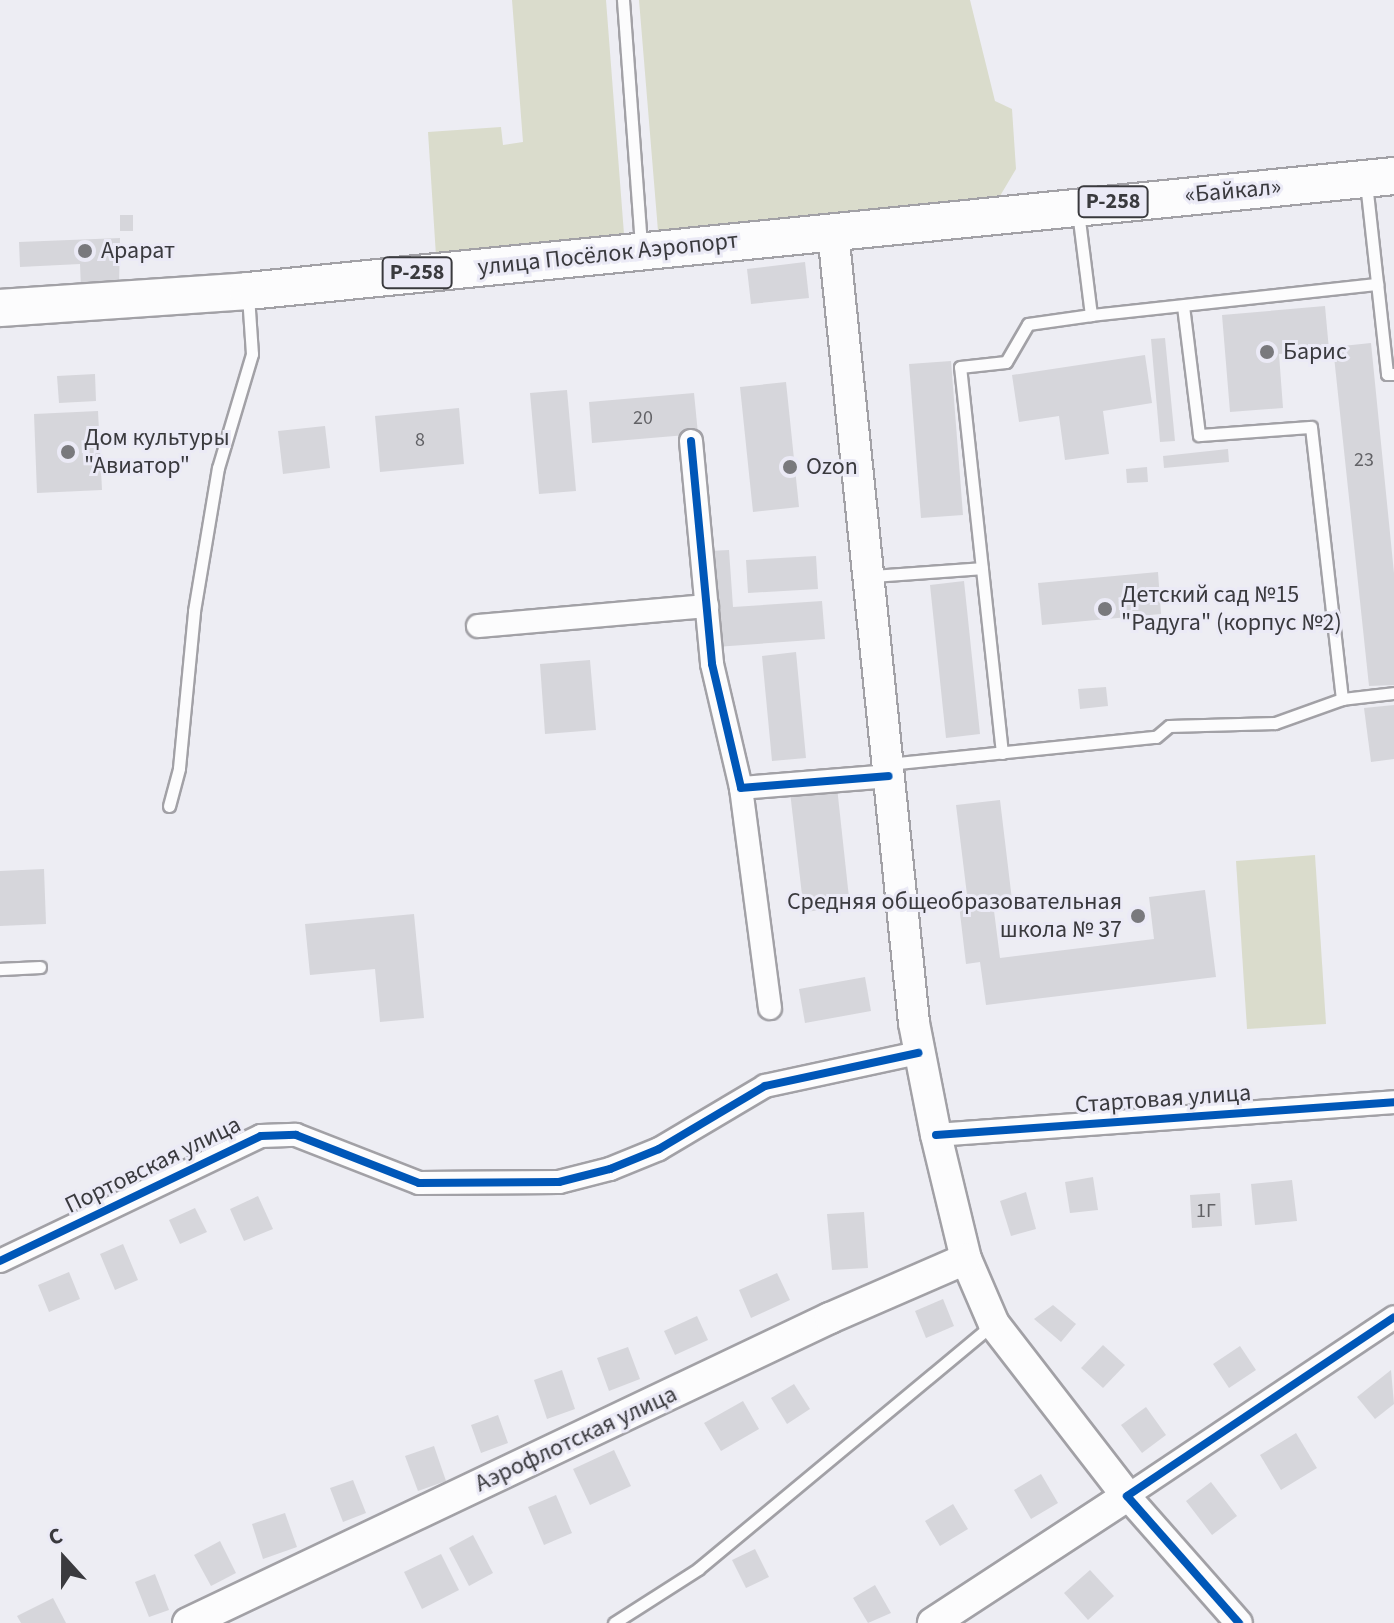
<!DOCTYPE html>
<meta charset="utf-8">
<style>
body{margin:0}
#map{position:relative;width:1394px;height:1623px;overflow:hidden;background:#ededf3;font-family:"Source Sans 3",sans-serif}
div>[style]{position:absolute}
.green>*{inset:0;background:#dadccc}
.building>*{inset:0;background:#d6d6db}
.roads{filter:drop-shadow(2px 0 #a2a1a6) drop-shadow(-2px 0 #a2a1a6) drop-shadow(0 2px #a2a1a6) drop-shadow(0 -2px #a2a1a6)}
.service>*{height:11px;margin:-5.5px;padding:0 5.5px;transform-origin:5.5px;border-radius:5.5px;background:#fcfcfd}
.minor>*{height:22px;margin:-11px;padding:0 11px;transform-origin:11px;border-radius:11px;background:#fcfcfd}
.tertiary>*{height:26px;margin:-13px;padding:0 13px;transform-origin:13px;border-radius:13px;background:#fcfcfd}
.secondary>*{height:30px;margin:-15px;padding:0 15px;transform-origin:15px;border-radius:15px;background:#fcfcfd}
.trunk>*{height:36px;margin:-18px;padding:0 18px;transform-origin:18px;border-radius:18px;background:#fcfcfd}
.cycleway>*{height:8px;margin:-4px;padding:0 4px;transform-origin:4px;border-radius:4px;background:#0057b8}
.dots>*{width:22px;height:22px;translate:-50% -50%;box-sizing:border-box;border:4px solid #ebeaf6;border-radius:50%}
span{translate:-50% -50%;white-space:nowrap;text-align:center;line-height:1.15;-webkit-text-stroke:6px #ebeaf6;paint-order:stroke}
.number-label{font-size:20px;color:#626266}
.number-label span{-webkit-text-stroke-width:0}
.shield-label span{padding:2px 6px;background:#ebeaf6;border:2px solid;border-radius:6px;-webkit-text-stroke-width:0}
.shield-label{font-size:22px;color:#3a3a3e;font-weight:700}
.street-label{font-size:24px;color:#3a3a3e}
.poi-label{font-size:24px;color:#3a3a3e}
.left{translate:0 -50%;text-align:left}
.right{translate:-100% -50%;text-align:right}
.north{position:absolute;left:24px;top:1519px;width:80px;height:80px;-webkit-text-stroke:6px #ebeaf6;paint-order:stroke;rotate:339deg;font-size:22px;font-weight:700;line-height:32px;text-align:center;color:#3a3a3e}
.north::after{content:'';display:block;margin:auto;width:28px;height:36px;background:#3a3a3e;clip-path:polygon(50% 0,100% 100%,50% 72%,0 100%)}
</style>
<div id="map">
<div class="green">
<div style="clip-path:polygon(512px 0,606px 0,624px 234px,436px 256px,428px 132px,501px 127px,503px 145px,523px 142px)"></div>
<div style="clip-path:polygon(639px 0,970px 0,995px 101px,1012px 109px,1016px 169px,1000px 196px,658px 231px)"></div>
<div style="clip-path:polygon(1315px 855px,1326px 1024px,1247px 1029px,1236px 861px)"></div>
</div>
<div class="building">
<div style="clip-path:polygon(120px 215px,133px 215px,133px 231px,120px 231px)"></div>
<div style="clip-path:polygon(120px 238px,119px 286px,81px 288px,80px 264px,20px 267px,19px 242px)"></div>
<div style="clip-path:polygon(805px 262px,809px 298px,751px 304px,747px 269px)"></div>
<div style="clip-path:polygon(1325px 306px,1329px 350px,1279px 354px,1283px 408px,1230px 412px,1222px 315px)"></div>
<div style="clip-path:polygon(1165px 338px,1175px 441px,1160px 442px,1151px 339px)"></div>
<div style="clip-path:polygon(1371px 343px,1394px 573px,1394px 685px,1369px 686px,1333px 347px)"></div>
<div style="clip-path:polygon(1145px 355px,1152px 403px,1103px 411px,1109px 454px,1065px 460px,1059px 416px,1019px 422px,1012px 375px)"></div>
<div style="clip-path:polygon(951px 361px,963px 515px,921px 518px,909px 364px)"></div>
<div style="clip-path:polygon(95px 374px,96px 401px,59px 403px,57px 376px)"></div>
<div style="clip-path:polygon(786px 382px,799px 507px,753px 512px,740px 387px)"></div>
<div style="clip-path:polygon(567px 390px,576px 491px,539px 494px,530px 393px)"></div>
<div style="clip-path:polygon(694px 393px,698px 434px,592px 443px,589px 402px)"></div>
<div style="clip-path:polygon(459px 408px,464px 464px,380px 472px,375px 416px)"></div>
<div style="clip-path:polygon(98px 411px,102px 490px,37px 493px,34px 414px)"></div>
<div style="clip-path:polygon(325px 426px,330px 468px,283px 474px,278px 431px)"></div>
<div style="clip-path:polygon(1228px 449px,1229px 462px,1164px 468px,1163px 456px)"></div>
<div style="clip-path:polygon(1147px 467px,1148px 482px,1127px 483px,1126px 469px)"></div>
<div style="clip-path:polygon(729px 550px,733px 607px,822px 601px,825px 639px,716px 647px,709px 551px)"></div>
<div style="clip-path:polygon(816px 556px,818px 589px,748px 593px,746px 560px)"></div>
<div style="clip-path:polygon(1158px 572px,1161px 614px,1042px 625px,1038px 583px)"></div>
<div style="clip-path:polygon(964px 581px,980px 734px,946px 738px,930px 585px)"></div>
<div style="clip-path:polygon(796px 652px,806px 758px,772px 761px,762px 656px)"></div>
<div style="clip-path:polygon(590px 660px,596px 730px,545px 734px,540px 664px)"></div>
<div style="clip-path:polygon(1106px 687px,1108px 706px,1080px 709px,1078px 689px)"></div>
<div style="clip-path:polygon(1394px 705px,1394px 759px,1371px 762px,1364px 708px)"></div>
<div style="clip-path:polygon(837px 787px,850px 907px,804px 912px,790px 792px)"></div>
<div style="clip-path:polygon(1000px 800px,1012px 900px,993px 903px,1000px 958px,1154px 939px,1149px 897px,1205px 890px,1216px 977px,986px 1005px,980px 962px,966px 964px,959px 905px,968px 903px,956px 805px)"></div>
<div style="clip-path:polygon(44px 869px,46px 924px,0 926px,0 871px)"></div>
<div style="clip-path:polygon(414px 914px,424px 1018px,380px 1022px,375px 969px,310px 975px,305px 924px)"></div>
<div style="clip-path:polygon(865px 977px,871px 1011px,805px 1023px,799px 989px)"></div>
<div style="clip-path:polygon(1093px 1177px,1098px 1210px,1070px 1213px,1065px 1182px)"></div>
<div style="clip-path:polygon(1292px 1180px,1297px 1221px,1255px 1225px,1251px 1184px)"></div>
<div style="clip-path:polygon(1026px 1192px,1036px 1229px,1011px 1236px,1000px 1201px)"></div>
<div style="clip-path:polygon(1220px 1193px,1222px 1226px,1192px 1228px,1190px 1195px)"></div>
<div style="clip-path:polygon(258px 1196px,273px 1229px,244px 1241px,230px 1209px)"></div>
<div style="clip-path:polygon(195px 1208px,207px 1232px,180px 1244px,169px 1220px)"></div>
<div style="clip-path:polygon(864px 1212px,868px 1268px,832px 1270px,827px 1214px)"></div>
<div style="clip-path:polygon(123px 1244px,138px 1280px,115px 1290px,100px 1254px)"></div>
<div style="clip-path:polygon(69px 1272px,80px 1299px,49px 1312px,38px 1285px)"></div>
<div style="clip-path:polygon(777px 1273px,790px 1300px,751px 1318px,739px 1290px)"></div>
<div style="clip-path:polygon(943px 1299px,954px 1326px,926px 1338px,915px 1311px)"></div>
<div style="clip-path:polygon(1053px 1305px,1076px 1324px,1061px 1342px,1034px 1319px)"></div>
<div style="clip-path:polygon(697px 1316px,708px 1340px,675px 1355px,664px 1331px)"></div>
<div style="clip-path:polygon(1103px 1345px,1125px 1365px,1103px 1388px,1081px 1368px)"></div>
<div style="clip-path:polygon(1240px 1346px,1256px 1370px,1229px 1388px,1213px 1364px)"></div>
<div style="clip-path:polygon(628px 1347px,640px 1379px,609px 1391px,597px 1358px)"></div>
<div style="clip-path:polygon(562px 1370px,575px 1409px,547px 1419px,534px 1380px)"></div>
<div style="clip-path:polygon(1391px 1370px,1394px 1404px,1375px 1419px,1357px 1397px)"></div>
<div style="clip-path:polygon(794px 1384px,810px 1409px,787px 1424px,771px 1398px)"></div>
<div style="clip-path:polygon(743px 1401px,759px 1429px,721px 1451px,704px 1423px)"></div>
<div style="clip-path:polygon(1146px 1407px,1166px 1435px,1142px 1453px,1121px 1425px)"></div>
<div style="clip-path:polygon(498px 1415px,508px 1443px,481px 1453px,471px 1425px)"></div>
<div style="clip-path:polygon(1296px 1433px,1317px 1468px,1281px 1490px,1260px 1455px)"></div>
<div style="clip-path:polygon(434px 1446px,446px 1481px,418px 1491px,405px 1456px)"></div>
<div style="clip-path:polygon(614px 1450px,631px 1486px,590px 1505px,573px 1469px)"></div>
<div style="clip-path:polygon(1041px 1474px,1058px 1503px,1031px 1519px,1014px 1490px)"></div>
<div style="clip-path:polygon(353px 1480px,366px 1513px,343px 1522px,330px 1488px)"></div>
<div style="clip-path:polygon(1211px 1482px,1237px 1516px,1212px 1535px,1186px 1501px)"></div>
<div style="clip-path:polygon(556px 1495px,572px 1533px,544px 1545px,528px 1507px)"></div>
<div style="clip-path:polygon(953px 1504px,968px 1529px,940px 1546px,925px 1521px)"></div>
<div style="clip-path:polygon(285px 1513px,297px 1547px,263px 1559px,252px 1524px)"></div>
<div style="clip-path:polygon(473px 1535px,493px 1573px,469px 1586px,449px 1548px)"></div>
<div style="clip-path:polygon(220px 1541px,236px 1573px,211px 1586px,194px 1555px)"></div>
<div style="clip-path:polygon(755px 1549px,769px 1577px,746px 1588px,732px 1560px)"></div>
<div style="clip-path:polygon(441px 1554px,459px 1590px,422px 1609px,404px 1572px)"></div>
<div style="clip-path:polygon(1090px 1570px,1114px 1596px,1088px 1620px,1064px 1593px)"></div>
<div style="clip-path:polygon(155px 1574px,169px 1610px,149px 1617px,135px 1582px)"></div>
<div style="clip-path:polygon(875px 1585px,891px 1613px,868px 1623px,853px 1598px)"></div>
<div style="clip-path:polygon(53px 1598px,66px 1623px,21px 1623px,17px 1616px)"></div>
</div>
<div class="roads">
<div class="service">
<div style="left:623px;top:0;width:246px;rotate:85.8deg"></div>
<div style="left:1366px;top:183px;width:192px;rotate:83.7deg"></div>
<div style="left:1387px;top:374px;width:7px"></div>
<div style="left:1078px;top:212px;width:104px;rotate:82.8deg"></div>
<div style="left:1091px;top:315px;width:288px;rotate:-6.2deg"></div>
<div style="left:1183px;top:306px;width:130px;rotate:82.9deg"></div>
<div style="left:1199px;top:435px;width:112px;rotate:-4.1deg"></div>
<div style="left:1311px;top:427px;width:274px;rotate:83.5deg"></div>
<div style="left:1342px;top:699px;width:52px;rotate:-6.6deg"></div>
<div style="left:871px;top:576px;width:111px;rotate:-4.1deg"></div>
<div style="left:1002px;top:753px;width:388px;rotate:-96.2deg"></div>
<div style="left:960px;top:367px;width:46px;rotate:-6.2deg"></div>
<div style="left:1006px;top:362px;width:44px;rotate:-59.9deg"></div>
<div style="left:1028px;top:324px;width:64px;rotate:-8.1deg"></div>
<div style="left:888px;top:764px;width:269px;rotate:-5.8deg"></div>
<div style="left:1156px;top:737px;width:17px;rotate:-40deg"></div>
<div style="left:1169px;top:726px;width:106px;rotate:-1.6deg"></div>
<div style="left:1275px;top:723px;width:71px;rotate:-19.7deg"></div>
<div style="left:169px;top:806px;width:39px;rotate:-75deg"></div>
<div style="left:179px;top:768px;width:158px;rotate:-84.5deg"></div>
<div style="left:194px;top:611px;width:145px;rotate:-80.5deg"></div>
<div style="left:218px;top:468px;width:119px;rotate:-73.4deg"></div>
<div style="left:252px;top:354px;width:58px;rotate:-93.9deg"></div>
<div style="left:0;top:969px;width:40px;rotate:-2.9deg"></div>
<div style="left:614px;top:1623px;width:100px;rotate:-32.7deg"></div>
<div style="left:698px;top:1569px;width:383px;rotate:-39.7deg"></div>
</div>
<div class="minor">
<div style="left:691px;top:441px;width:224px;rotate:84.6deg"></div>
<div style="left:712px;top:664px;width:127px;rotate:76.8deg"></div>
<div style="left:741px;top:788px;width:148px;rotate:-4.6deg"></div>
<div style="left:478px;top:626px;width:230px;rotate:-5deg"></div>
<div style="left:741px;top:788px;width:222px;rotate:82.5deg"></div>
<div style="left:936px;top:1135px;width:459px;rotate:-4.1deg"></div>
<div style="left:0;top:1261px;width:289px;rotate:-25.6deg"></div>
<div style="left:261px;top:1136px;width:35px;rotate:-2deg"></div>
<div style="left:296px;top:1135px;width:132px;rotate:21.3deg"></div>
<div style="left:419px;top:1183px;width:140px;rotate:-0.4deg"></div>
<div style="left:559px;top:1182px;width:53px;rotate:-14.3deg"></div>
<div style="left:610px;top:1169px;width:53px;rotate:-22.2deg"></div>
<div style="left:659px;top:1149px;width:123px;rotate:-30.7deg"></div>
<div style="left:765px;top:1086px;width:157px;rotate:-12.2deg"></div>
<div style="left:1127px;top:1496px;width:321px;rotate:-33.8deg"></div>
</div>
<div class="tertiary">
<div style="left:1127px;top:1496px;width:169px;rotate:48.6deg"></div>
</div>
<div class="secondary">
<div style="left:833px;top:232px;width:795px;rotate:84.15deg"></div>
<div style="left:914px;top:1023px;width:114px;rotate:78.9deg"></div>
<div style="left:936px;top:1135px;width:128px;rotate:76.4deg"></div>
<div style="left:966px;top:1259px;width:71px;rotate:66.7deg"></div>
<div style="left:994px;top:1324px;width:217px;rotate:52.3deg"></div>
<div style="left:1127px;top:1496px;width:232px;rotate:146.8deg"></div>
<div style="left:188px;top:1623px;width:711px;rotate:-25.41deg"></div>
<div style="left:830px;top:1318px;width:148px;rotate:-23.5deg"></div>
</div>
<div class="trunk">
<div style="left:0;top:308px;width:249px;rotate:-3.9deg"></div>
<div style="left:248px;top:291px;width:1152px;rotate:-5.73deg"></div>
</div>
</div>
<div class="cycleway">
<div style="left:691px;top:441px;width:224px;rotate:84.6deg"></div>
<div style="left:712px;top:664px;width:127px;rotate:76.8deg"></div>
<div style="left:741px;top:788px;width:148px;rotate:-4.6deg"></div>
<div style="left:936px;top:1135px;width:459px;rotate:-4.1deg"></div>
<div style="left:0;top:1261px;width:289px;rotate:-25.6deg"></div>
<div style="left:261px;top:1136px;width:35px;rotate:-2deg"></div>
<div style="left:296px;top:1135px;width:132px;rotate:21.3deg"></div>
<div style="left:419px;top:1183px;width:140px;rotate:-0.4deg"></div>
<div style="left:559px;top:1182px;width:53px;rotate:-14.3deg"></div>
<div style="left:610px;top:1169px;width:53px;rotate:-22.2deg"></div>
<div style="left:659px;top:1149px;width:123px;rotate:-30.7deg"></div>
<div style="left:765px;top:1086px;width:157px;rotate:-12.2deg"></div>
<div style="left:1239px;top:1623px;width:169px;rotate:-131.4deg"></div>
<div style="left:1127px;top:1496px;width:321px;rotate:-33.8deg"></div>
</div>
<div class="dots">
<div style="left:85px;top:251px;background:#79797d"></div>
<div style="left:1267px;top:352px;background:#79797d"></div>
<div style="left:68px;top:452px;background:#79797d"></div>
<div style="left:790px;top:467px;background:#79797d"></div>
<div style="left:1105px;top:609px;background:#79797d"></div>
<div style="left:1138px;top:916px;background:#79797d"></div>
</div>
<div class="number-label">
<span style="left:643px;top:418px">20</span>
<span style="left:420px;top:440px">8</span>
<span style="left:1364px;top:460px">23</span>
<span style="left:1206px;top:1211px">1Г</span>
</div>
<div class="shield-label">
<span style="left:1113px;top:202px">Р-258</span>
<span style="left:417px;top:273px">Р-258</span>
</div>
<div class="street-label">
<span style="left:1233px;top:191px;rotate:-5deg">«Байкал»</span>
<span style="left:608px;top:254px;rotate:-6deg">улица Посёлок Аэропорт</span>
<span style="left:1163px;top:1099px;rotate:-4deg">Стартовая улица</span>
<span style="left:153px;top:1165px;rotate:-26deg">Портовская улица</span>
<span style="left:576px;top:1439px;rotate:-25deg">Аэрофлотская улица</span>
</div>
<div class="poi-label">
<span class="left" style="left:101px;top:251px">Арарат</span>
<span class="left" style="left:1283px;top:352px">Барис</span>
<span class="left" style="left:84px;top:452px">Дом культуры<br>"Авиатор"</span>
<span class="left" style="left:806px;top:467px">Ozon</span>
<span class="left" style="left:1121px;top:609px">Детский сад №15<br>"Радуга" (корпус №2)</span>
<span class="right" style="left:1122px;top:916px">Средняя общеобразовательная<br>школа № 37</span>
</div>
<div class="north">С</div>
</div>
